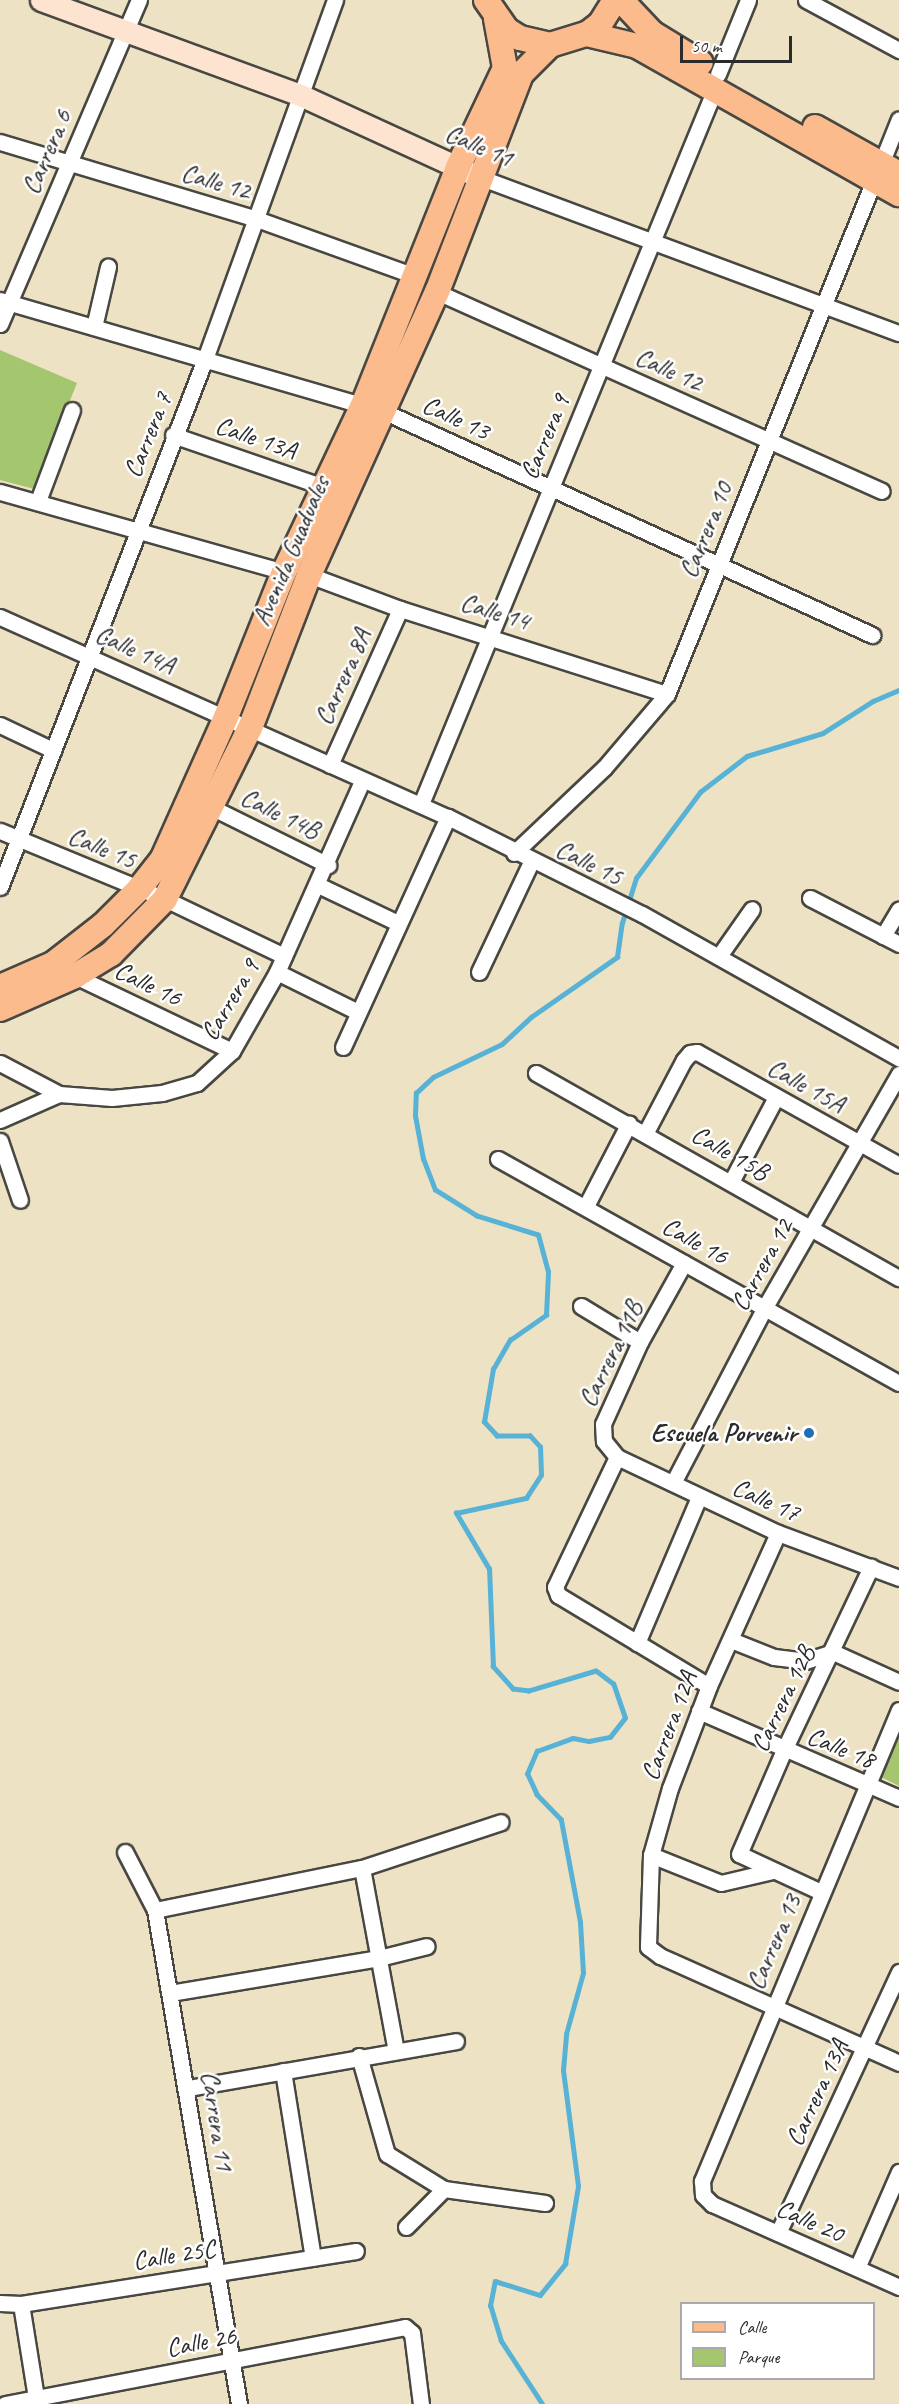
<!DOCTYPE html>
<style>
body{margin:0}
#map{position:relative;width:899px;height:2404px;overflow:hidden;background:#ede3c4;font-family:Caveat,sans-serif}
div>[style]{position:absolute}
.green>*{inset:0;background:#a4c66f}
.stream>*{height:4.5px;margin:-2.25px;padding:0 2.25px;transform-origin:2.25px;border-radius:2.25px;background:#58b2d6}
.roads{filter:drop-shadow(2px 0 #484742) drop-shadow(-2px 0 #484742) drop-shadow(0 2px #484742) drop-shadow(0 -2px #484742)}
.street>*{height:15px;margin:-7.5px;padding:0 7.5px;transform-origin:7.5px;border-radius:7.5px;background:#fff}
.secondary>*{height:21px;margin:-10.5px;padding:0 10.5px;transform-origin:10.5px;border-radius:10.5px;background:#fde4d1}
.primary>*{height:24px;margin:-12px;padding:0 12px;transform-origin:12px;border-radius:12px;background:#fbbb8d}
.dots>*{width:16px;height:16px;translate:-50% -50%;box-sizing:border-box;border:3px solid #fff;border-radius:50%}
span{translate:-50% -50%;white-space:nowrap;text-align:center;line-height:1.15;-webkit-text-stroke:5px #fff;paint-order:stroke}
.street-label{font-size:26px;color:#2b2b2b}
.poi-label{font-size:26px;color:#2b2b2b;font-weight:700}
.right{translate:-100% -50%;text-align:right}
.legend{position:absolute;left:680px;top:2302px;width:195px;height:78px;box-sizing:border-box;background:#fff;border:2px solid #aaa;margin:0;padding:8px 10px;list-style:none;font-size:18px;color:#2b2b2b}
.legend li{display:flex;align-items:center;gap:12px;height:30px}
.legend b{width:30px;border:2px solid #aaa}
.scale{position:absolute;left:680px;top:36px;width:112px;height:27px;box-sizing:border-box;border:3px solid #2b2b2b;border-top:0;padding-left:8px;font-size:18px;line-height:21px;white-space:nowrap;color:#2b2b2b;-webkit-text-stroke:4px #fff;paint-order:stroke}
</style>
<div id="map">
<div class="green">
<div style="clip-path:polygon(0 350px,77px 383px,34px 489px,0 480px)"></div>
<div style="clip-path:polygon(899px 1738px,899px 1786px,881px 1777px)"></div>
</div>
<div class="stream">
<div style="left:542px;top:2404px;width:75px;rotate:-123.1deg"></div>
<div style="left:501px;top:2341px;width:37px;rotate:-107deg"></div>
<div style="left:490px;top:2306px;width:25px;rotate:-79deg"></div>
<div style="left:495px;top:2281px;width:47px;rotate:17.3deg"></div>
<div style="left:540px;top:2295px;width:40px;rotate:-51deg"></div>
<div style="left:565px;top:2264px;width:79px;rotate:-80.5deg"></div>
<div style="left:578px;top:2186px;width:117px;rotate:-97.4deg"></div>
<div style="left:563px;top:2070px;width:36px;rotate:-85deg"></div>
<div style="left:566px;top:2034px;width:63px;rotate:-74.4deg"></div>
<div style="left:583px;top:1973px;width:51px;rotate:-93.4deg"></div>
<div style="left:580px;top:1922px;width:104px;rotate:-100.6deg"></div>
<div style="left:561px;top:1820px;width:35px;rotate:-134deg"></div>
<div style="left:537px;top:1795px;width:23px;rotate:-115deg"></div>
<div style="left:527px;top:1774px;width:25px;rotate:-67deg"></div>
<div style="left:537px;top:1751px;width:38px;rotate:-20deg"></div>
<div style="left:573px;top:1738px;width:16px;rotate:11deg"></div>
<div style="left:589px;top:1741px;width:21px;rotate:-11deg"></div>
<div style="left:610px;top:1737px;width:24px;rotate:-52deg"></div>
<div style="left:625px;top:1718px;width:36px;rotate:-109deg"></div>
<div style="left:613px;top:1684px;width:21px;rotate:-143deg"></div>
<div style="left:596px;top:1671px;width:70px;rotate:163.4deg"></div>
<div style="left:529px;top:1691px;width:16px;rotate:-173deg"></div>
<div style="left:513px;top:1689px;width:30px;rotate:-132deg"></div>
<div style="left:493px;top:1667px;width:98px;rotate:-92.3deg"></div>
<div style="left:489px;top:1569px;width:65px;rotate:-120.5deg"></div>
<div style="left:456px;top:1513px;width:72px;rotate:-12.1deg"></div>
<div style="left:526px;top:1498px;width:27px;rotate:-57deg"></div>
<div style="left:541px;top:1475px;width:28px;rotate:-92deg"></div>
<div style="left:540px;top:1447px;width:15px;rotate:-132deg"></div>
<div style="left:530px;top:1436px;width:33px;rotate:180deg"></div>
<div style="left:497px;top:1436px;width:19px;rotate:-133deg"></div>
<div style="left:484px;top:1422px;width:54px;rotate:-80.4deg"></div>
<div style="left:493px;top:1369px;width:34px;rotate:-60deg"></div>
<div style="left:510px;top:1340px;width:44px;rotate:-34.8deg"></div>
<div style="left:546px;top:1315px;width:43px;rotate:-87.3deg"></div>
<div style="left:548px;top:1272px;width:38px;rotate:-105deg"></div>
<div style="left:538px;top:1235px;width:64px;rotate:-162.7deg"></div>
<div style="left:477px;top:1216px;width:49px;rotate:-148.2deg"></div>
<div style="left:435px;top:1190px;width:33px;rotate:-111deg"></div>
<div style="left:423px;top:1159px;width:44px;rotate:-100.5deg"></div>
<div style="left:415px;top:1116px;width:23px;rotate:-88deg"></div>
<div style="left:416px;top:1093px;width:23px;rotate:-43deg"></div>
<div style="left:433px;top:1077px;width:76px;rotate:-25.6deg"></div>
<div style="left:502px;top:1044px;width:40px;rotate:-43deg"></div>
<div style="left:531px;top:1017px;width:105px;rotate:-34.9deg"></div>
<div style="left:617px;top:957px;width:34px;rotate:-82deg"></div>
<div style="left:622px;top:923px;width:47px;rotate:-72.7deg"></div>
<div style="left:636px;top:878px;width:107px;rotate:-53.3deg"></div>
<div style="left:700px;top:792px;width:59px;rotate:-37.5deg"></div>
<div style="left:747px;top:756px;width:79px;rotate:-16.8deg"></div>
<div style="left:823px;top:733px;width:59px;rotate:-32.6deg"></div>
<div style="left:873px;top:701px;width:28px;rotate:-23deg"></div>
</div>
<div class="roads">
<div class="street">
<div style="left:806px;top:0;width:106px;rotate:28.3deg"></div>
<div style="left:718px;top:74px;width:80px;rotate:-67.9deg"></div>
<div style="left:0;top:142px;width:265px;rotate:16.7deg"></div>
<div style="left:254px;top:218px;width:171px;rotate:19.8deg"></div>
<div style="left:881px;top:164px;width:48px;rotate:-68.2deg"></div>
<div style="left:479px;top:177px;width:448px;rotate:20.4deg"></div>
<div style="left:437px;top:292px;width:487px;rotate:24.1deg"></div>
<div style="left:0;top:300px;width:401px;rotate:16.2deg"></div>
<div style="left:385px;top:412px;width:536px;rotate:24.6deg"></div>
<div style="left:0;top:324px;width:353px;rotate:-66.8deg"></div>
<div style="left:94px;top:327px;width:62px;rotate:-76.9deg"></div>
<div style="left:173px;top:435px;width:160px;rotate:19deg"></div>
<div style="left:0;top:492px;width:295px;rotate:15.7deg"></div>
<div style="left:38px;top:501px;width:97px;rotate:-69.5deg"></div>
<div style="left:309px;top:575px;width:97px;rotate:20.5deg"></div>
<div style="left:400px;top:609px;width:280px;rotate:17.7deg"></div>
<div style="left:0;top:617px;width:491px;rotate:24.1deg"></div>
<div style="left:448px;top:817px;width:217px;rotate:26.6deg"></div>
<div style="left:642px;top:914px;width:295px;rotate:29.3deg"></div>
<div style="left:0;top:725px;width:59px;rotate:25.3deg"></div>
<div style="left:330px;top:765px;width:171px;rotate:-65.8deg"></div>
<div style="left:421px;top:804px;width:773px;rotate:-67.65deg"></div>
<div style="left:211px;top:807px;width:131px;rotate:26.4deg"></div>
<div style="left:0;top:831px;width:178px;rotate:22.4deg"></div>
<div style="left:165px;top:899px;width:132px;rotate:25.6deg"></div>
<div style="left:514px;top:853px;width:124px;rotate:-43.4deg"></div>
<div style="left:604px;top:768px;width:97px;rotate:-49.6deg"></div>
<div style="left:667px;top:694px;width:554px;rotate:-68.06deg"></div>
<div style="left:318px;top:885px;width:89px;rotate:25.4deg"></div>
<div style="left:0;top:887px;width:566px;rotate:-68.78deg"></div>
<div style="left:205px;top:359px;width:382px;rotate:-70.1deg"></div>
<div style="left:810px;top:898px;width:100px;rotate:27.3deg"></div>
<div style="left:883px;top:936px;width:31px;rotate:-59deg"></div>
<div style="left:719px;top:956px;width:57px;rotate:-54.9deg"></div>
<div style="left:277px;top:972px;width:88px;rotate:26.3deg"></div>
<div style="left:479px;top:972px;width:122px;rotate:-64.7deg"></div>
<div style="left:75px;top:976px;width:174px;rotate:25.5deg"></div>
<div style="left:343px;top:1047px;width:253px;rotate:-65.5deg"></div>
<div style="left:0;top:1063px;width:67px;rotate:27.7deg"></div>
<div style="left:536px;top:1073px;width:417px;rotate:29.5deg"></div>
<div style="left:0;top:1120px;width:64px;rotate:-23.8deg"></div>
<div style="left:59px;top:1094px;width:53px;rotate:4.3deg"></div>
<div style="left:112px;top:1098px;width:50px;rotate:-5.7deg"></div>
<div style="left:162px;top:1093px;width:36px;rotate:-16deg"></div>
<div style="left:197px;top:1083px;width:47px;rotate:-42.4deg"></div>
<div style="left:232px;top:1051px;width:91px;rotate:-60.3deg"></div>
<div style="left:277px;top:972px;width:209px;rotate:-66deg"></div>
<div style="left:646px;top:1132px;width:81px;rotate:-62.2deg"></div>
<div style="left:684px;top:1060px;width:9px;rotate:-49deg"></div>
<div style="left:690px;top:1053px;width:7px;rotate:-8deg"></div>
<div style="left:697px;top:1052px;width:231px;rotate:29.2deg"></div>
<div style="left:0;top:1141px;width:62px;rotate:71.3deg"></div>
<div style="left:498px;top:1159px;width:459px;rotate:29.2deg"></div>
<div style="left:731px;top:1182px;width:96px;rotate:-62.1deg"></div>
<div style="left:586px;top:1206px;width:93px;rotate:-62.6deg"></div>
<div style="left:684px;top:1263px;width:90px;rotate:119.1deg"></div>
<div style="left:640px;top:1342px;width:90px;rotate:114.3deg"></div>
<div style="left:603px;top:1424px;width:17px;rotate:87deg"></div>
<div style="left:604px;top:1441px;width:21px;rotate:51deg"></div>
<div style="left:617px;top:1457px;width:178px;rotate:25.3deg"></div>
<div style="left:778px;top:1533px;width:129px;rotate:20.4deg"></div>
<div style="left:581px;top:1306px;width:69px;rotate:31.4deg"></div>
<div style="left:617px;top:1457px;width:144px;rotate:115.5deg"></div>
<div style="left:555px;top:1587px;width:9px;rotate:69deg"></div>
<div style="left:558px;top:1595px;width:176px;rotate:31.1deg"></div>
<div style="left:673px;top:1483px;width:199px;rotate:-62.4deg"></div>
<div style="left:765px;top:1307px;width:269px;rotate:-60.1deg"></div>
<div style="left:778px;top:1533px;width:168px;rotate:114.3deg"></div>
<div style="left:709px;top:1686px;width:109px;rotate:110.9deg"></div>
<div style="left:670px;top:1788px;width:70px;rotate:105.8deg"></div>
<div style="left:651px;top:1855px;width:92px;rotate:91.9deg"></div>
<div style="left:648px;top:1947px;width:15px;rotate:37deg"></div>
<div style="left:660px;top:1956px;width:262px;rotate:24.1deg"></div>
<div style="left:731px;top:1640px;width:46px;rotate:21.6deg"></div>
<div style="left:774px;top:1657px;width:31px;rotate:7deg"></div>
<div style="left:805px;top:1661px;width:29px;rotate:-18deg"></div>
<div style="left:833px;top:1652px;width:72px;rotate:24.4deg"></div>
<div style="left:637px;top:1643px;width:159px;rotate:-67deg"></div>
<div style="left:899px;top:1710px;width:511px;rotate:112.7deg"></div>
<div style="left:702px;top:2181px;width:14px;rotate:86deg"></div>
<div style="left:703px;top:2195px;width:13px;rotate:45deg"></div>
<div style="left:712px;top:2204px;width:205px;rotate:23.9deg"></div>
<div style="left:699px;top:1711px;width:218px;rotate:23.5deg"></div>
<div style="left:125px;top:1852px;width:65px;rotate:62.7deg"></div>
<div style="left:155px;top:1910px;width:501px;rotate:80.35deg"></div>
<div style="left:651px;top:1855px;width:75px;rotate:21.8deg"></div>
<div style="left:721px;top:1883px;width:52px;rotate:-13.2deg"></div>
<div style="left:362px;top:1868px;width:186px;rotate:79.5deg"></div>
<div style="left:821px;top:1892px;width:90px;rotate:-155.1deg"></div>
<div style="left:739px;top:1854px;width:113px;rotate:-66.6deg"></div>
<div style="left:784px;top:1750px;width:203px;rotate:-64.6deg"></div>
<div style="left:155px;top:1910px;width:211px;rotate:-11.5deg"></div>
<div style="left:362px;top:1868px;width:146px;rotate:-18.3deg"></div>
<div style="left:170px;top:1993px;width:212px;rotate:-9.5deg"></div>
<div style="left:379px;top:1958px;width:49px;rotate:-14deg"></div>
<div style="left:359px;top:2056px;width:102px;rotate:74.1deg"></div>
<div style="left:387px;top:2154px;width:67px;rotate:31.6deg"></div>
<div style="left:444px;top:2189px;width:102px;rotate:7.9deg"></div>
<div style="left:283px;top:2071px;width:189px;rotate:80.9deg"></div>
<div style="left:188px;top:2088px;width:272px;rotate:-9.9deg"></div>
<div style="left:406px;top:2227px;width:54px;rotate:-45deg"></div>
<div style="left:778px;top:2233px;width:288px;rotate:-65.1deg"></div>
<div style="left:857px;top:2268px;width:105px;rotate:-66.4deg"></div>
<div style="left:0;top:2303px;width:21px;rotate:3deg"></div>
<div style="left:21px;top:2304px;width:339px;rotate:-9deg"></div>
<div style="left:21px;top:2304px;width:101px;rotate:80.9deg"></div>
<div style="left:5px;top:2404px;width:407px;rotate:-10.9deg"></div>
<div style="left:405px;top:2327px;width:9px;rotate:41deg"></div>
<div style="left:412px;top:2333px;width:72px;rotate:82.8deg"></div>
</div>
<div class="secondary">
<div style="left:41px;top:0;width:274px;rotate:20.1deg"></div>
<div style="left:298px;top:94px;width:199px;rotate:24.6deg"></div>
</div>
<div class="primary">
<div style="left:486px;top:0;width:37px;rotate:55deg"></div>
<div style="left:507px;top:30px;width:15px;rotate:32deg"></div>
<div style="left:520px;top:38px;width:31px;rotate:13deg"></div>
<div style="left:550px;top:45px;width:39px;rotate:-17deg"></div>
<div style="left:587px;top:34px;width:16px;rotate:-38deg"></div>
<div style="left:600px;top:24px;width:28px;rotate:-58deg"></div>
<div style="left:621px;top:0;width:45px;rotate:46.8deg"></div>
<div style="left:652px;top:33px;width:57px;rotate:31.5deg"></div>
<div style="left:587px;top:34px;width:51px;rotate:13.5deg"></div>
<div style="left:637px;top:46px;width:301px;rotate:29.5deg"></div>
<div style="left:815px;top:127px;width:96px;rotate:29.2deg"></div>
<div style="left:0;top:987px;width:58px;rotate:-23.5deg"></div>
<div style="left:53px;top:964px;width:63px;rotate:-38deg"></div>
<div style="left:103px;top:925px;width:51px;rotate:-45deg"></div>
<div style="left:139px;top:889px;width:39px;rotate:-52deg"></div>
<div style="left:163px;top:858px;width:154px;rotate:-65.9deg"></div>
<div style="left:226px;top:717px;width:156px;rotate:-68.2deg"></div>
<div style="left:284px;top:572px;width:185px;rotate:-64.7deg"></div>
<div style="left:363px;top:405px;width:256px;rotate:-68.2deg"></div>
<div style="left:458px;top:167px;width:110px;rotate:-64.6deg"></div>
<div style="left:505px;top:68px;width:50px;rotate:-100.4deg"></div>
<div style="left:0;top:1009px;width:82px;rotate:-23.7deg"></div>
<div style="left:75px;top:976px;width:42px;rotate:-31.4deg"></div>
<div style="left:111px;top:954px;width:77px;rotate:-45.5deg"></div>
<div style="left:165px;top:899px;width:191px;rotate:-63.6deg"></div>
<div style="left:250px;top:728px;width:164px;rotate:-68.9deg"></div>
<div style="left:309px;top:575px;width:311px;rotate:-65.7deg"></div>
<div style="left:437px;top:292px;width:234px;rotate:-68.9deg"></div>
<div style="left:521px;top:74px;width:41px;rotate:-45deg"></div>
</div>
</div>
<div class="dots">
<div style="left:809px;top:1433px;background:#1f6fb2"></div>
</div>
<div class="street-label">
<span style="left:479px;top:146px;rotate:23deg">Calle 11</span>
<span style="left:47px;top:152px;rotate:-67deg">Carrera 6</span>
<span style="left:216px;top:182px;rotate:16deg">Calle 12</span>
<span style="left:669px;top:370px;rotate:24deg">Calle 12</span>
<span style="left:456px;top:418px;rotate:25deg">Calle 13</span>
<span style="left:148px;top:435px;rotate:-68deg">Carrera 7</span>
<span style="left:545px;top:437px;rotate:-67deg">Carrera 9</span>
<span style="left:256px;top:438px;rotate:19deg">Calle 13A</span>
<span style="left:706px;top:530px;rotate:-68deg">Carrera 10</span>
<span style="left:291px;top:551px;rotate:-67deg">Avenida Guaduales</span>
<span style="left:495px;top:612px;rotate:17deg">Calle 14</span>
<span style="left:135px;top:650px;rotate:24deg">Calle 14A</span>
<span style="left:343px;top:677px;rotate:-66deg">Carrera 8A</span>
<span style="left:280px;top:814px;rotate:26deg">Calle 14B</span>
<span style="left:102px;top:848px;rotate:22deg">Calle 15</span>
<span style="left:589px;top:863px;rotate:26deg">Calle 15</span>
<span style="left:148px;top:984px;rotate:26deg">Calle 16</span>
<span style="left:230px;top:1000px;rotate:-59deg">Carrera 9</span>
<span style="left:806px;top:1086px;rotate:29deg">Calle 15A</span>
<span style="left:730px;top:1153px;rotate:30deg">Calle 15B</span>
<span style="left:695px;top:1241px;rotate:29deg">Calle 16</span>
<span style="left:762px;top:1265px;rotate:-61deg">Carrera 12</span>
<span style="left:611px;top:1354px;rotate:-64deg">Carrera 11B</span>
<span style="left:766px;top:1500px;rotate:24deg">Calle 17</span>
<span style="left:783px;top:1699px;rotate:-64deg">Carrera 12B</span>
<span style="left:669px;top:1726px;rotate:-69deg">Carrera 12A</span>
<span style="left:841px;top:1748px;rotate:22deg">Calle 18</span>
<span style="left:774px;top:1942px;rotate:-67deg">Carrera 13</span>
<span style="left:817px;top:2093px;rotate:-65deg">Carrera 13A</span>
<span style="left:217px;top:2121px;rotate:81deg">Carrera 11</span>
<span style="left:810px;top:2221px;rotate:24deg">Calle 20</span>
<span style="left:174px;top:2255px;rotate:-9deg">Calle 25C</span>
<span style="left:201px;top:2342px;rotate:-11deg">Calle 26</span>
</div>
<div class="poi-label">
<span class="right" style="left:797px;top:1433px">Escuela Porvenir</span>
</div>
<ul class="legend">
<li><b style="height:8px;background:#fbbb8d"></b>Calle</li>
<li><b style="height:16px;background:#a4c66f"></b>Parque</li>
</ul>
<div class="scale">50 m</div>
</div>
